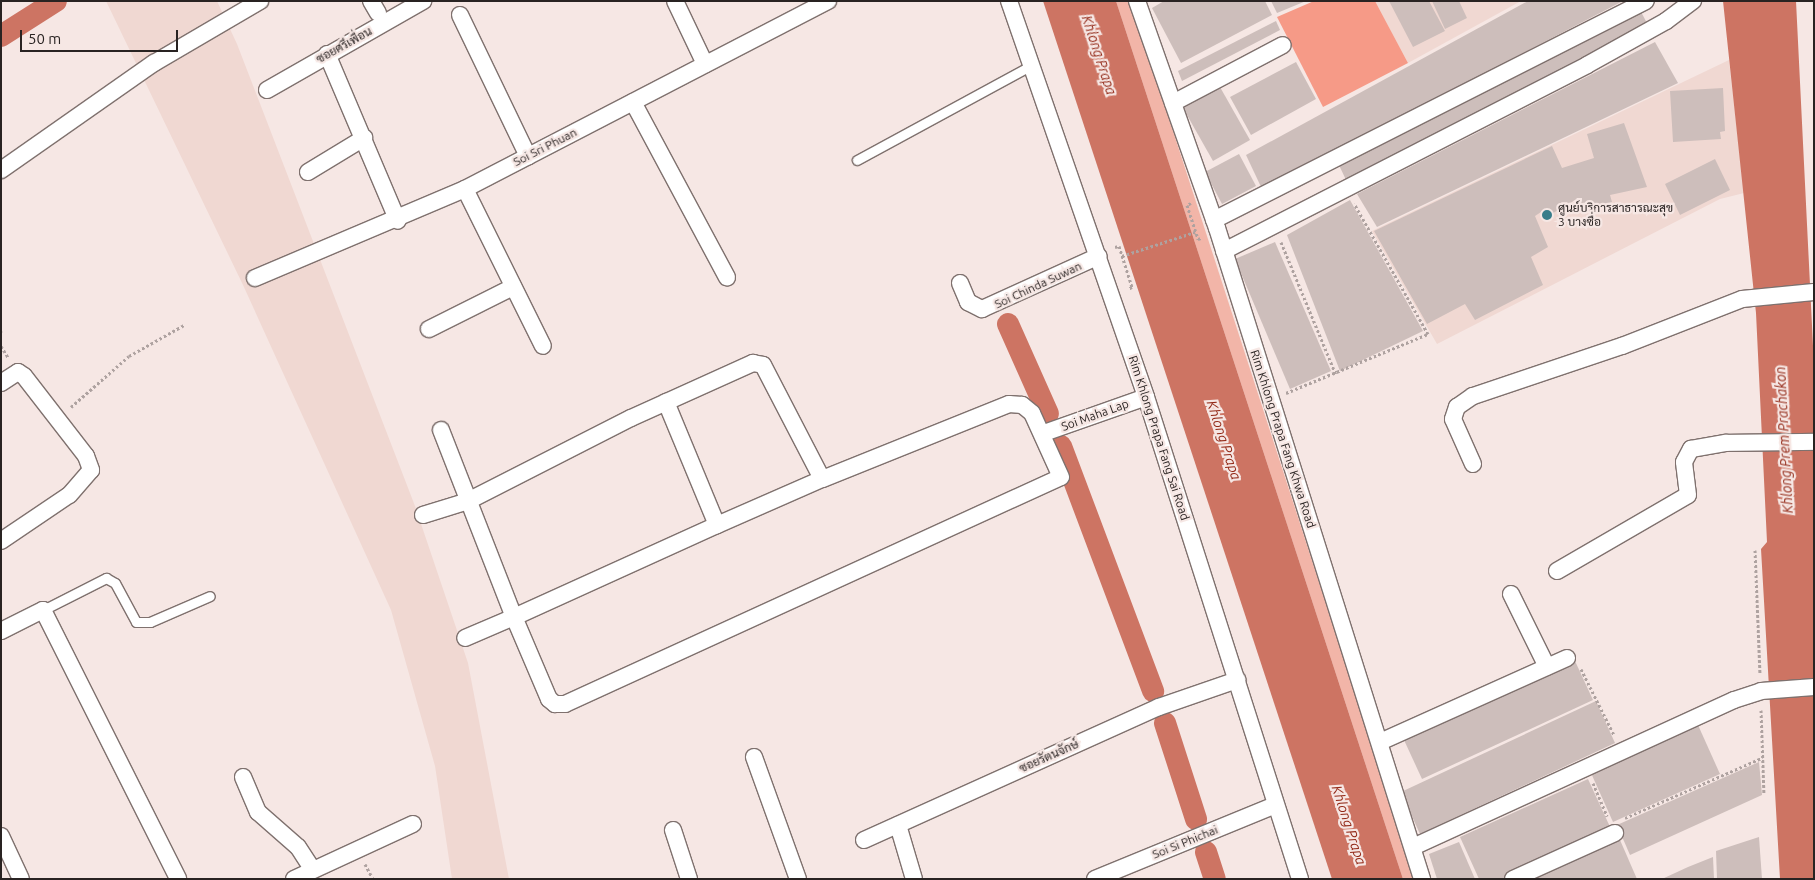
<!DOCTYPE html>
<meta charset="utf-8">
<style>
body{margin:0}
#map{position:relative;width:1815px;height:880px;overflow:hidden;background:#f6e7e4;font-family:Ubuntu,Sarabun,sans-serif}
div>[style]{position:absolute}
.built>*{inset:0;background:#f0d8d2}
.green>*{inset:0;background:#f2b5a8}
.forest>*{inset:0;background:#f69a87}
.water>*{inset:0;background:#cd7463}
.canal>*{height:22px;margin:-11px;padding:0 11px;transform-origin:11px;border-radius:11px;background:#cd7463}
.building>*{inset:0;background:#cdbebb}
.path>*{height:3px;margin-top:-1.5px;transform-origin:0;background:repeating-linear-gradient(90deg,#aea2a0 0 2.5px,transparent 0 5px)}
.roads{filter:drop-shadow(1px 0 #7f716e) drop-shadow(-1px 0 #7f716e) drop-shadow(0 1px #7f716e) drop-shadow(0 -1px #7f716e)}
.service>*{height:9px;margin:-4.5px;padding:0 4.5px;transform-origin:4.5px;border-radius:4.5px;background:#fff}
.minor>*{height:16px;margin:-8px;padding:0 8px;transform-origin:8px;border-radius:8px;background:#fff}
.dots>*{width:14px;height:14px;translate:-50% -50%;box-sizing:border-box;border:2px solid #f6e7e4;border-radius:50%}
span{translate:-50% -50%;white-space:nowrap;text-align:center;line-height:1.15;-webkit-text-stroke:4.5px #f6e7e4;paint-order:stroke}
.street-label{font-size:12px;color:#292322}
.poi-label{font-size:12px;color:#292322}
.left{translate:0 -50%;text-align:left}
.water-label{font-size:14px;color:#922816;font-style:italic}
.frame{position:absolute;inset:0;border:2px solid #292322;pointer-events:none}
.scale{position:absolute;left:20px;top:30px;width:158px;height:22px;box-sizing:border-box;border:2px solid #292322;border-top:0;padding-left:6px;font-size:15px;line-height:18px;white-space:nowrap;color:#292322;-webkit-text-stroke:4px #f6e7e4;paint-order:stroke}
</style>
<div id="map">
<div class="built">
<div style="clip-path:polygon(106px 1px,217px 1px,237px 44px,415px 506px,468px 663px,509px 879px,452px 879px,435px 766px,391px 610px,243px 285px)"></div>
<div style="clip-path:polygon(1375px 1px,1521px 1px,1408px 63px)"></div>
<div style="clip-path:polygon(1729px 60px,1744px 193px,1720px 199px,1437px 344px,1372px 231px)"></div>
</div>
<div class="green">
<div style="clip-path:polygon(1116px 1px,1131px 1px,1415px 879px,1403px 879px)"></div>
</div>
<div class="forest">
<div style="clip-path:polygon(1314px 1px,1375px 1px,1408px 63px,1323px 107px,1277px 17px)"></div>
</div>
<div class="water">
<div style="clip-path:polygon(1043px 1px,1116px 1px,1403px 879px,1332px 879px)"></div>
<div style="clip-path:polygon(1723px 1px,1796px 1px,1814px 366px,1814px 879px,1780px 879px,1761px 549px,1767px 542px,1756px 313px)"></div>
</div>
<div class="canal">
<div style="left:1px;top:36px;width:65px;rotate:-32.5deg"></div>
<div style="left:1008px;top:324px;width:98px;rotate:66deg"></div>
<div style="left:1061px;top:446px;width:262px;rotate:69.4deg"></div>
<div style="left:1165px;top:723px;width:101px;rotate:72.1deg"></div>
<div style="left:1206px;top:852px;width:28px;rotate:72deg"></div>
</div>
<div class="building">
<div style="clip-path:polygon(1164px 1px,1265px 1px,1272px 15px,1181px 63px,1152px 8px)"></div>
<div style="clip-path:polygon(1271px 1px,1306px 1px,1277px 13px)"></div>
<div style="clip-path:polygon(1389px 1px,1429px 1px,1445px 31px,1413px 47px)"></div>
<div style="clip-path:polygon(1432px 1px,1459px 1px,1467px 18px,1445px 29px)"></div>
<div style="clip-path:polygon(1528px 1px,1623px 1px,1262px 189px,1246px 155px)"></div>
<div style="clip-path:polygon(1640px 10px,1648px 25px,1346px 180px,1339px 165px)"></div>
<div style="clip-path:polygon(1276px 21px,1280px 30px,1182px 81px,1178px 71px)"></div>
<div style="clip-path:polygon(1655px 42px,1678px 83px,1377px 227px,1357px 194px)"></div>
<div style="clip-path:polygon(1296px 62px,1316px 99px,1251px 135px,1230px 97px)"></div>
<div style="clip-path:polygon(1220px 87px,1250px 140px,1213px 161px,1183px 108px)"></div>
<div style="clip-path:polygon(1723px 88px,1725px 131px,1720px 132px,1721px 139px,1673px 142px,1670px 91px)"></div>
<div style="clip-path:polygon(1624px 123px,1647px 187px,1610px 195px,1612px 202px,1582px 210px,1577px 199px,1548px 216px,1544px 210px,1535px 216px,1548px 247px,1531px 257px,1543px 285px,1475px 320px,1465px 304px,1427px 324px,1374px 231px,1552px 146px,1562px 168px,1594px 158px,1587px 134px)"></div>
<div style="clip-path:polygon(1239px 154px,1256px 186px,1222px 204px,1205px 172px)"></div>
<div style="clip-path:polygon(1715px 159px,1730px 190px,1680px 215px,1665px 184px)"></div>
<div style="clip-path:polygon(1350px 200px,1423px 331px,1340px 371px,1287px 235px)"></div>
<div style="clip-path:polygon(1275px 242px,1331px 371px,1290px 389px,1235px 259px)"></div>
<div style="clip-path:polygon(1575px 661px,1593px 700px,1422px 779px,1404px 740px)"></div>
<div style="clip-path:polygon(1596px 701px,1615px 743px,1420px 834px,1401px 792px)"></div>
<div style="clip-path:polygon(1698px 725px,1720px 774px,1613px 822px,1591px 773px)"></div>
<div style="clip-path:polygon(1759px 762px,1762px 795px,1630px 855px,1617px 825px)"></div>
<div style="clip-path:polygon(1588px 779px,1611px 829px,1502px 879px,1479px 879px,1460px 837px)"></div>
<div style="clip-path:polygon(1759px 837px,1762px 879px,1717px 879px,1716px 851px)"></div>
<div style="clip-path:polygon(1620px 840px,1637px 879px,1534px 879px)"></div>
<div style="clip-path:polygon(1459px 842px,1475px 879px,1437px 879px,1429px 854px)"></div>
<div style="clip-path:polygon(1713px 857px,1714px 879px,1662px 879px,1688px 867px)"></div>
</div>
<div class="path">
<div style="left:1191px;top:203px;width:4px;rotate:153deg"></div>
<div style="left:1187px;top:205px;width:36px;rotate:72deg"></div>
<div style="left:1198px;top:239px;width:3px;rotate:-18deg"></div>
<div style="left:1281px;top:242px;width:144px;rotate:67.5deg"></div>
<div style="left:1115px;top:247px;width:4px;rotate:-14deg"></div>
<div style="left:1119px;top:246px;width:43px;rotate:72.4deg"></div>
<div style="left:1132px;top:287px;width:4px;rotate:153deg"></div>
<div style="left:1122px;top:256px;width:77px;rotate:-18.2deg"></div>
<div style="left:1px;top:331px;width:1px;rotate:90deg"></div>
<div style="left:1px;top:346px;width:13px;rotate:58deg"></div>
<div style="left:1286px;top:393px;width:154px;rotate:-22.6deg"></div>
<div style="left:1428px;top:334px;width:150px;rotate:-119.5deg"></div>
<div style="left:71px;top:407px;width:77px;rotate:-41.3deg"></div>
<div style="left:129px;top:356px;width:63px;rotate:-29.4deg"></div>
<div style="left:1755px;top:550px;width:123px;rotate:87.7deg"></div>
<div style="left:1581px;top:669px;width:74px;rotate:63.4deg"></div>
<div style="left:1761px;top:710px;width:84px;rotate:88deg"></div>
<div style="left:1593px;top:783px;width:36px;rotate:67deg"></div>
<div style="left:1625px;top:818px;width:150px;rotate:-23.7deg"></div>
<div style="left:365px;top:864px;width:17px;rotate:62deg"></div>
</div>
<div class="roads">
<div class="service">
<div style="left:857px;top:160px;width:199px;rotate:-28.5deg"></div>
<div style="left:43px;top:610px;width:71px;rotate:-26.9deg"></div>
<div style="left:106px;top:578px;width:10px;rotate:29deg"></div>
<div style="left:115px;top:583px;width:44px;rotate:61.7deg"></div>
<div style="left:136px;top:622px;width:14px"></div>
<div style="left:150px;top:622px;width:65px;rotate:-23.4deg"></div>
</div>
<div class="minor">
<div style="left:371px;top:1px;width:14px;rotate:60deg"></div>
<div style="left:675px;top:1px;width:70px;rotate:64.5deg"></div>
<div style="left:1009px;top:1px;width:419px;rotate:70.9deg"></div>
<div style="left:1146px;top:397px;width:506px;rotate:72.28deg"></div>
<div style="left:1137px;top:1px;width:241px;rotate:70.6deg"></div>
<div style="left:1217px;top:228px;width:683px;rotate:72.52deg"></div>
<div style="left:460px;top:15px;width:157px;rotate:64.3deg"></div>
<div style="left:327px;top:54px;width:181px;rotate:67deg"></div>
<div style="left:267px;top:90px;width:180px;rotate:-29.7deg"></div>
<div style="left:633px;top:102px;width:199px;rotate:61.8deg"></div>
<div style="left:1173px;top:103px;width:124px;rotate:-27.8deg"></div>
<div style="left:1px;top:170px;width:187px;rotate:-35deg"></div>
<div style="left:154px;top:63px;width:123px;rotate:-30.3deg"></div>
<div style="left:308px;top:172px;width:66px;rotate:-31.3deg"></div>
<div style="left:465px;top:189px;width:175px;rotate:63.6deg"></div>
<div style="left:1214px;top:220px;width:484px;rotate:-26.9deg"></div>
<div style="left:1224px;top:251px;width:408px;rotate:-27.1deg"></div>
<div style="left:1587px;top:65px;width:90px;rotate:-29.1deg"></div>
<div style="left:1666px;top:21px;width:34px;rotate:-37deg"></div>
<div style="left:255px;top:278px;width:228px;rotate:-23deg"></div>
<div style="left:465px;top:189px;width:409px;rotate:-27.4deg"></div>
<div style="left:960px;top:283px;width:21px;rotate:67deg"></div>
<div style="left:968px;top:302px;width:16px;rotate:27deg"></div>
<div style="left:982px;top:309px;width:128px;rotate:-24.4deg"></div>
<div style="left:429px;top:329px;width:94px;rotate:-26.6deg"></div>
<div style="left:1px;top:383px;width:20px;rotate:-33deg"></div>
<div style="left:18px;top:372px;width:7px;rotate:34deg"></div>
<div style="left:24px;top:376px;width:101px;rotate:52.2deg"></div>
<div style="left:86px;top:456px;width:15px;rotate:70deg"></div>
<div style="left:91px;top:470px;width:33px;rotate:131deg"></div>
<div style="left:69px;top:495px;width:82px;rotate:145.9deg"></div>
<div style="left:666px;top:402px;width:133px;rotate:67.5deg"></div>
<div style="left:441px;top:430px;width:201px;rotate:68.7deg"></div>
<div style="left:514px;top:617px;width:89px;rotate:66.9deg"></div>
<div style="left:549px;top:699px;width:8px;rotate:40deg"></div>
<div style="left:555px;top:704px;width:10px"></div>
<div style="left:565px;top:704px;width:545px;rotate:-24.59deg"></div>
<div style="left:1061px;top:477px;width:70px;rotate:-114.4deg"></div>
<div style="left:1032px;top:413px;width:13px;rotate:-141deg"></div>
<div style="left:1022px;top:405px;width:13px;rotate:-176deg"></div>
<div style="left:1009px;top:404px;width:201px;rotate:158.1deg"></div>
<div style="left:822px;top:479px;width:115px;rotate:156.3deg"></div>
<div style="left:717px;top:525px;width:223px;rotate:155.6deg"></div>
<div style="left:514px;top:617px;width:53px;rotate:156.8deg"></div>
<div style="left:1044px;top:433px;width:108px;rotate:-19.4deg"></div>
<div style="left:1473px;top:464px;width:49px;rotate:-114deg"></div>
<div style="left:1453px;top:419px;width:13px;rotate:-72deg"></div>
<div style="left:1457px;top:407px;width:19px;rotate:-35deg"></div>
<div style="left:1473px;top:396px;width:157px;rotate:-18.6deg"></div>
<div style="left:1622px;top:346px;width:129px;rotate:-21.4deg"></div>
<div style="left:1742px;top:299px;width:72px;rotate:-5.6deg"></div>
<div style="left:423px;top:515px;width:47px;rotate:-17.3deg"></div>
<div style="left:468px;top:501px;width:183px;rotate:-27deg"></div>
<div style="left:631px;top:418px;width:134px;rotate:-24.3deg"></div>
<div style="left:753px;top:363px;width:10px;rotate:11deg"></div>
<div style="left:763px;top:365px;width:128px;rotate:62.6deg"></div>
<div style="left:1557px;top:571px;width:151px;rotate:-30.1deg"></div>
<div style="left:1688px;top:495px;width:33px;rotate:-97deg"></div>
<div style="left:1684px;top:462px;width:15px;rotate:-62deg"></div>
<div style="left:1691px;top:449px;width:36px;rotate:-10deg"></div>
<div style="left:1726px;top:443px;width:88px;rotate:-0.7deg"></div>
<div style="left:1511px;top:594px;width:81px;rotate:63.7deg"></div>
<div style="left:1px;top:631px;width:47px;rotate:-26.6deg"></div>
<div style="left:43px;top:610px;width:301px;rotate:63.3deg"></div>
<div style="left:1380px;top:742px;width:205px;rotate:-24.2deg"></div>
<div style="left:754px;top:757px;width:130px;rotate:70.2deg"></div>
<div style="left:243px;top:777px;width:38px;rotate:67deg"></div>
<div style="left:258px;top:812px;width:53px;rotate:41.2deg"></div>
<div style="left:298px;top:847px;width:27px;rotate:57deg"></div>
<div style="left:898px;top:825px;width:56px;rotate:73.5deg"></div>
<div style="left:673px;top:830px;width:52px;rotate:71.9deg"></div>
<div style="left:1px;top:836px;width:47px;rotate:65.1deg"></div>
<div style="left:864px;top:840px;width:324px;rotate:-24.3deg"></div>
<div style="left:1159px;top:707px;width:83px;rotate:-19.1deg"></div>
<div style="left:1413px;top:847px;width:353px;rotate:-24.6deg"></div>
<div style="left:1734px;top:700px;width:28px;rotate:-18deg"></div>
<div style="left:1761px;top:691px;width:53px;rotate:-4.3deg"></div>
<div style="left:294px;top:879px;width:131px;rotate:-24.8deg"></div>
<div style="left:1095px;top:879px;width:195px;rotate:-22.3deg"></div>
<div style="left:1513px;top:879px;width:112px;rotate:-24.3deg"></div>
</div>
</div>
<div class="dots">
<div style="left:1547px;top:215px;background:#387d8a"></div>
</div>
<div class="street-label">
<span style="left:344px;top:45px;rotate:-29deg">ซอยศรีเพื่อน</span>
<span style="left:545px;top:147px;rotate:-27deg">Soi Sri Phuan</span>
<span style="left:1038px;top:285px;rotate:-25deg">Soi Chinda Suwan</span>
<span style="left:1095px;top:415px;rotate:-20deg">Soi Maha Lap</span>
<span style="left:1159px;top:438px;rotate:72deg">Rim Khlong Prapa Fang Sai Road</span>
<span style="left:1283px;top:439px;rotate:72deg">Rim Khlong Prapa Fang Khwa Road</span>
<span style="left:1049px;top:756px;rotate:-24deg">ซอยรัตนจักษ์</span>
<span style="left:1185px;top:842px;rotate:-22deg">Soi Si Phichai</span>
</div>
<div class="poi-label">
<span class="left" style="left:1558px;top:215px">ศูนย์บริการสาธารณะสุข<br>3 บางซื่อ</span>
</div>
<div class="water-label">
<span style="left:1099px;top:55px;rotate:72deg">Khlong Prapa</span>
<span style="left:1224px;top:440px;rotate:72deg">Khlong Prapa</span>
<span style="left:1784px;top:440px;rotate:-93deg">Khlong Prem Prachakon</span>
<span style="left:1349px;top:825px;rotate:72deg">Khlong Prapa</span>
</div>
<div class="frame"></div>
<div class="scale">50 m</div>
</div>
